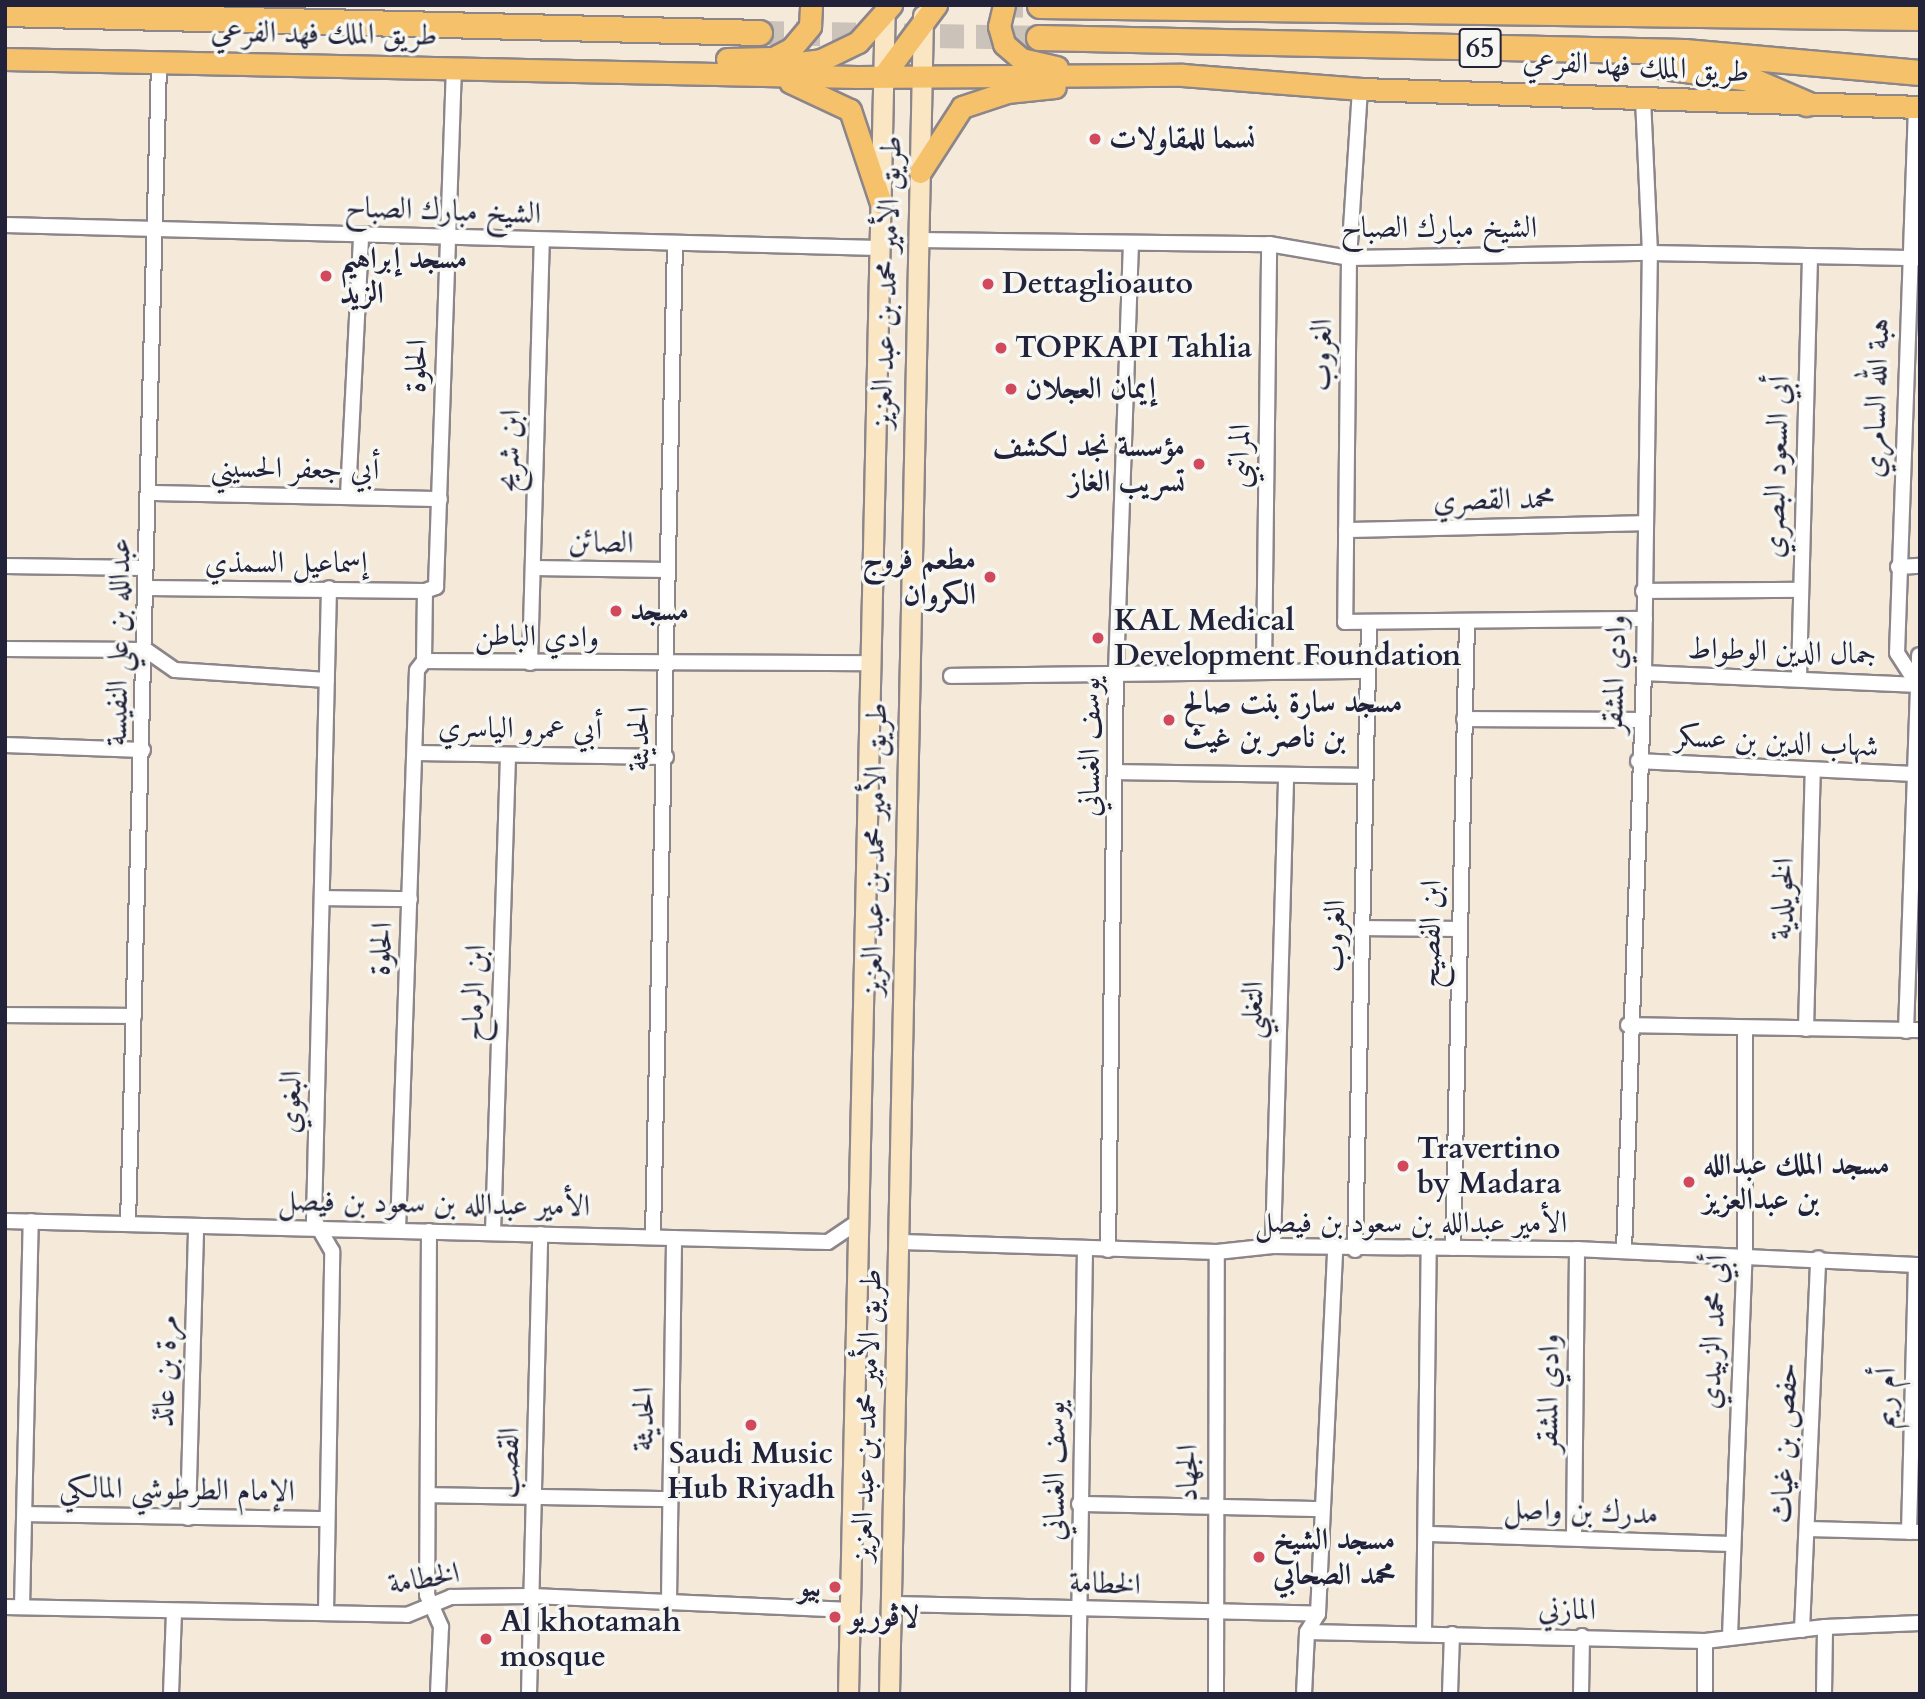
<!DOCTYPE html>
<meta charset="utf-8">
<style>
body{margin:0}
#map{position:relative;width:1925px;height:1699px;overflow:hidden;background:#f5eada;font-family:Cardo,Amiri,serif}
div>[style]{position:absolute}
.highway-tunnel>*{height:24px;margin-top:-12px;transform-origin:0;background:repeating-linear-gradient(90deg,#cbc2ba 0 24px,transparent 0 36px)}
.roads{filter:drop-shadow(2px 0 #8c868a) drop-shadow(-2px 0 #8c868a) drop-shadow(0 2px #8c868a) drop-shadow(0 -2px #8c868a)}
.street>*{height:14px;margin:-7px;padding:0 7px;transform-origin:7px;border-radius:7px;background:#fff}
.secondary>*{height:19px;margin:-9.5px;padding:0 9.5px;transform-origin:9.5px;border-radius:9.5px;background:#fbe6c4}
.primary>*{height:21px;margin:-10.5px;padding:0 10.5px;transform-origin:10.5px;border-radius:10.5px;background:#f6c16b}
.highway>*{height:24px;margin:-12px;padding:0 12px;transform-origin:12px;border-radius:12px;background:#f6c16b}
.dots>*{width:19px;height:19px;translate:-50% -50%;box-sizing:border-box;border:4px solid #f6f6f2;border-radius:50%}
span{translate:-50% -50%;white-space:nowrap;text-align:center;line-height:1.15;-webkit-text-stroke:7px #f6f6f2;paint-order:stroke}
.shield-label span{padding:2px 5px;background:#f6f6f2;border:2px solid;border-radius:5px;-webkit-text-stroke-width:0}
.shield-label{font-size:28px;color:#22223b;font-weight:700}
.street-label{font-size:30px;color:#22223b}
.poi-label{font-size:30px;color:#22223b;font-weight:700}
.left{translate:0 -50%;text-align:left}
.right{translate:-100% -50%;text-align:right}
.frame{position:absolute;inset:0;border:7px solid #22223b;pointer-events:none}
</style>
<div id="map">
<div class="highway-tunnel">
<div style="left:999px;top:5px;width:41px;rotate:1.4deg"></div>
<div style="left:760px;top:33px;width:279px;rotate:1deg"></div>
</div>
<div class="roads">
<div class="street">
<div style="left:1360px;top:89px;width:169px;rotate:93.7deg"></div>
<div style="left:1349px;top:258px;width:364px;rotate:90.6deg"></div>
<div style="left:1345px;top:622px;width:300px;rotate:-0.6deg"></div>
<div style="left:1916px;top:107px;width:546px;rotate:91.99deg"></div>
<div style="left:1897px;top:653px;width:38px;rotate:57deg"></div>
<div style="left:5px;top:225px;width:874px;rotate:1.51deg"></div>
<div style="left:917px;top:240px;width:352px;rotate:0.7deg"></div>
<div style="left:1269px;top:244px;width:81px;rotate:9.9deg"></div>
<div style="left:1349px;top:258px;width:301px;rotate:-1deg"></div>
<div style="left:1650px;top:253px;width:270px;rotate:1.1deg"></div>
<div style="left:149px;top:493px;width:291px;rotate:1.2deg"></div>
<div style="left:348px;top:495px;width:261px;rotate:-87.1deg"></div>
<div style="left:1346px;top:530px;width:298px;rotate:-1.3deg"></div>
<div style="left:5px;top:566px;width:139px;rotate:0.8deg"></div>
<div style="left:1898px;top:567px;width:22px;rotate:-3deg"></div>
<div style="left:533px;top:568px;width:135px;rotate:0.8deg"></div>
<div style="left:147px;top:588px;width:278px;rotate:0.6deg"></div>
<div style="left:1643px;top:591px;width:157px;rotate:-0.4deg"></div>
<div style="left:5px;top:649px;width:141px;rotate:0.4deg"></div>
<div style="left:146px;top:650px;width:35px;rotate:35deg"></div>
<div style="left:175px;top:670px;width:152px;rotate:3.8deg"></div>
<div style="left:424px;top:661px;width:70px;rotate:-89.2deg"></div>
<div style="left:425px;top:591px;width:12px;rotate:-20deg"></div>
<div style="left:436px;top:587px;width:521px;rotate:-88.02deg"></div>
<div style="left:530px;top:663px;width:423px;rotate:-88.4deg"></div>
<div style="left:1264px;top:668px;width:424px;rotate:-89.3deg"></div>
<div style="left:1644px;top:673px;width:274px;rotate:2.5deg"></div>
<div style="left:951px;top:676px;width:417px;rotate:-0.7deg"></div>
<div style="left:1799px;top:677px;width:418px;rotate:-88.5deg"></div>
<div style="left:1464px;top:719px;width:176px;rotate:0.3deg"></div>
<div style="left:5px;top:745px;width:138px;rotate:2.1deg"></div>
<div style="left:416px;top:753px;width:250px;rotate:0.9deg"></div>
<div style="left:1638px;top:761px;width:275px;rotate:2.7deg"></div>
<div style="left:1118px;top:772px;width:246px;rotate:0.9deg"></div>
<div style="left:323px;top:898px;width:87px;rotate:0.7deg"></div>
<div style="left:1362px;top:928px;width:94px;rotate:0.6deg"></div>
<div style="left:5px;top:1015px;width:129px;rotate:0.4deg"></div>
<div style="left:1628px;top:1025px;width:292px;rotate:1deg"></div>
<div style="left:1806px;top:1029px;width:259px;rotate:-88.5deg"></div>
<div style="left:1906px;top:1031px;width:376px;rotate:-88deg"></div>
<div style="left:5px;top:1221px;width:823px;rotate:1.46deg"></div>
<div style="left:828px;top:1242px;width:32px;rotate:-34deg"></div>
<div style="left:128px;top:1224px;width:1163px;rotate:-88.47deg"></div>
<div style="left:398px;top:1230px;width:560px;rotate:-88.06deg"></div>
<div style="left:417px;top:670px;width:11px;rotate:-52deg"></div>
<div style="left:424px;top:661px;width:446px;rotate:0.3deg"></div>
<div style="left:429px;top:1231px;width:364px;rotate:90.3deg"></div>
<div style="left:427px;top:1595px;width:35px;rotate:66deg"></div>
<div style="left:441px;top:1627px;width:67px;rotate:92.6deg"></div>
<div style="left:493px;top:1233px;width:477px;rotate:-88.2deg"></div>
<div style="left:653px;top:1235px;width:991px;rotate:-88.73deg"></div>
<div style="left:902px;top:1242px;width:315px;rotate:1.8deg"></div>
<div style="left:1217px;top:1252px;width:56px;rotate:-6.1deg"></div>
<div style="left:1273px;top:1246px;width:304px;rotate:0.6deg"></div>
<div style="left:1577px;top:1249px;width:343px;rotate:2.7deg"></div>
<div style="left:1273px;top:1246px;width:471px;rotate:-88.4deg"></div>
<div style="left:1453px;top:1248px;width:627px;rotate:-88.72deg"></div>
<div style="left:1108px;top:1250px;width:578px;rotate:-89.21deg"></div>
<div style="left:1116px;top:672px;width:427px;rotate:-88deg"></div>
<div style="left:1355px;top:1250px;width:627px;rotate:-88.72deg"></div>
<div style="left:1624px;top:1251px;width:578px;rotate:-88.02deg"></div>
<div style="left:1644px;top:673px;width:420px;rotate:-89.2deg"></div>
<div style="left:1650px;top:253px;width:154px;rotate:-92.6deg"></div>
<div style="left:428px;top:1495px;width:241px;rotate:1deg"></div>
<div style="left:1079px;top:1504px;width:240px;rotate:1.2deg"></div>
<div style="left:27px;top:1514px;width:300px;rotate:1deg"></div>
<div style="left:188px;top:1518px;width:292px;rotate:-88.4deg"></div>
<div style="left:1808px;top:1529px;width:112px;rotate:1.5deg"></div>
<div style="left:1909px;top:1532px;width:267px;rotate:-88.5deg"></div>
<div style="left:1430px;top:1534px;width:301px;rotate:1.9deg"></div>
<div style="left:1574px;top:1538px;width:289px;rotate:-89.4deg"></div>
<div style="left:669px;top:1600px;width:362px;rotate:-89.2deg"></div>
<div style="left:891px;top:1604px;width:427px;rotate:1.3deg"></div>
<div style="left:5px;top:1607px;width:402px;rotate:1.1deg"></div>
<div style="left:407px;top:1615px;width:48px;rotate:-22.2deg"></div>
<div style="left:451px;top:1597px;width:81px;rotate:-0.7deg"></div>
<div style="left:532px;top:1596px;width:319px;rotate:2.5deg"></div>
<div style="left:22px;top:1607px;width:386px;rotate:-88.7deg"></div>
<div style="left:326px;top:1612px;width:361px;rotate:-89deg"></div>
<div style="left:332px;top:1251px;width:36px;rotate:-120deg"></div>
<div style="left:314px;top:1220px;width:632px;rotate:-88.64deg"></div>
<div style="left:1802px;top:1630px;width:372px;rotate:-87.5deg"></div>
<div style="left:1307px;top:1632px;width:398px;rotate:1.3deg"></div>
<div style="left:1705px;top:1641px;width:121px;rotate:-6.7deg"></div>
<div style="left:1424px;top:1633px;width:383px;rotate:-89.3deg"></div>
<div style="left:1730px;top:1636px;width:382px;rotate:-87.8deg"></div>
<div style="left:1745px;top:1254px;width:225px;rotate:-90deg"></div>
<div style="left:1705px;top:1641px;width:53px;rotate:90deg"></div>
<div style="left:171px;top:1694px;width:83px;rotate:-87.9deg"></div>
<div style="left:529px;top:1694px;width:460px;rotate:-88.6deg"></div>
<div style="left:1078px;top:1694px;width:445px;rotate:-89.1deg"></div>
<div style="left:1216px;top:1694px;width:442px;rotate:-89.9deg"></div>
<div style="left:1304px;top:1694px;width:62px;rotate:-87.2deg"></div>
<div style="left:1307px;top:1632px;width:21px;rotate:-59deg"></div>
<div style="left:1318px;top:1614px;width:364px;rotate:-87.3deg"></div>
<div style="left:1450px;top:1694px;width:60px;rotate:-88.1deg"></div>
<div style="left:1581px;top:1694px;width:58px;rotate:-89deg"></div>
<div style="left:1824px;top:1694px;width:67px;rotate:-89.1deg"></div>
<div style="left:1825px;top:1627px;width:95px;rotate:-2.4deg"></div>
</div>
<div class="secondary">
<div style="left:848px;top:1694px;width:1689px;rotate:-88.75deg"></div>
<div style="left:889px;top:1694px;width:1679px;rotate:-88.84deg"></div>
</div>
<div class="primary">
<div style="left:1004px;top:5px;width:22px;rotate:103deg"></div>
<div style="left:999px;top:26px;width:19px;rotate:74deg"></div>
<div style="left:1004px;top:44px;width:23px;rotate:41deg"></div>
<div style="left:1021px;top:59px;width:37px;rotate:13deg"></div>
<div style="left:5px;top:59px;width:852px;rotate:1.21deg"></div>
<div style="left:857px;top:77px;width:326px;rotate:-0.4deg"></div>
<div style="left:1183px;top:75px;width:178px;rotate:4.5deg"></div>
<div style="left:1360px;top:89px;width:560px;rotate:1.84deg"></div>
<div style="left:727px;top:59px;width:46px;rotate:-1.2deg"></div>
<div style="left:773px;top:58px;width:20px;rotate:-27deg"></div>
<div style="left:791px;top:49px;width:30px;rotate:-50deg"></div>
<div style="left:810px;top:26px;width:21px;rotate:-87deg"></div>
<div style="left:790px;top:64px;width:31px;rotate:-7deg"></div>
<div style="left:821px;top:60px;width:41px;rotate:-25.9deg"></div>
<div style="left:858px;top:42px;width:50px;rotate:-48.3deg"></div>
<div style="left:883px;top:76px;width:89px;rotate:-53.3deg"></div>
<div style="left:790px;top:82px;width:66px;rotate:25deg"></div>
<div style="left:850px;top:110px;width:98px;rotate:71.6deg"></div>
<div style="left:920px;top:172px;width:77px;rotate:-57.1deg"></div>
<div style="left:962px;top:107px;width:47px;rotate:-18.4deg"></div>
<div style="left:1007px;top:92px;width:48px;rotate:-5.9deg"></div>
</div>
<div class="highway">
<div style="left:1040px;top:6px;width:880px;rotate:0.78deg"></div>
<div style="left:5px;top:14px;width:755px;rotate:1.44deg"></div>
<div style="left:1039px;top:38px;width:646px;rotate:1.24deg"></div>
<div style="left:1685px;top:52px;width:236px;rotate:5.1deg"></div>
<div style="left:1664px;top:67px;width:86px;rotate:8deg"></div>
<div style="left:1749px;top:79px;width:63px;rotate:23.3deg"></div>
</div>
</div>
<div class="dots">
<div style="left:1095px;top:139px;background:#d1495b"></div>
<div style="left:326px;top:276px;background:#d1495b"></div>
<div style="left:988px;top:284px;background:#d1495b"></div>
<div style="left:1001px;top:348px;background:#d1495b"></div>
<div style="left:1011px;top:389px;background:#d1495b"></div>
<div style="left:1199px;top:464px;background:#d1495b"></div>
<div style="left:990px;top:577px;background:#d1495b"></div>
<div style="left:616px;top:611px;background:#d1495b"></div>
<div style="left:1098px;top:638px;background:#d1495b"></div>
<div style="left:1169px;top:720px;background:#d1495b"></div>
<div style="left:1403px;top:1166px;background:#d1495b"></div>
<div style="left:1689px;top:1182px;background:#d1495b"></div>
<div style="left:751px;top:1425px;background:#d1495b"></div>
<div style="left:1259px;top:1557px;background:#d1495b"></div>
<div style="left:835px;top:1587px;background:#d1495b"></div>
<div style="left:835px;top:1617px;background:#d1495b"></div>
<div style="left:486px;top:1639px;background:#d1495b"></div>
</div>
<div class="shield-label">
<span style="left:1480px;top:48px">65</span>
</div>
<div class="street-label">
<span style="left:324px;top:34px;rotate:1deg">طريق الملك فهد الفرعي</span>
<span style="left:1636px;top:67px;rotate:3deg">طريق الملك فهد الفرعي</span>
<span style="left:443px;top:211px;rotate:2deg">الشيخ مبارك الصباح</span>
<span style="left:1439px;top:228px">الشيخ مبارك الصباح</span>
<span style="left:887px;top:282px;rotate:-88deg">طريق الأمير محمد بن عبد العزيز</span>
<span style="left:1322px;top:355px;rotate:-89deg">الغروب</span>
<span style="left:417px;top:366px;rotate:-88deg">الحلوة</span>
<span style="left:1877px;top:398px;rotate:-88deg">هبة الله السامري</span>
<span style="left:510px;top:451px;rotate:-88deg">ابن شريح</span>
<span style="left:1240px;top:456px;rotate:-89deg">المراتبي</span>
<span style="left:1777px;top:467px;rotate:-88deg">أبي السعود البصري</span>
<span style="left:295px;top:469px;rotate:1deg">أبي جعفر الحسيني</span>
<span style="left:1494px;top:500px;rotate:-1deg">محمد القصري</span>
<span style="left:601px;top:543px;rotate:1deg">الصائن</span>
<span style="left:286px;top:563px">إسماعيل السمذي</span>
<span style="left:537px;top:637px;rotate:1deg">وادي الباطن</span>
<span style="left:119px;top:642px;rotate:-89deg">عبدالله بن علي النفيسة</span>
<span style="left:1782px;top:652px;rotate:2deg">جمال الدين الوطواط</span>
<span style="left:1615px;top:674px;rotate:-88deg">وادي المشقر</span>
<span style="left:520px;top:729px;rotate:1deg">أبي عمرو الياسري</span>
<span style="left:639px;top:739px;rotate:-90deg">الحديثة</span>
<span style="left:1777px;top:742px;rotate:3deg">شهاب الدين بن عسكر</span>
<span style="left:1090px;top:747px;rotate:-90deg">يوسف الغساني</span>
<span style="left:875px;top:849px;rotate:-89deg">طريق الأمير محمد بن عبد العزيز</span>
<span style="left:1783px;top:899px;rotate:-88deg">الخويلدية</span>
<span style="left:1431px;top:934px;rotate:-89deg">ابن الفصيح</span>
<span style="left:1335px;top:936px;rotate:-89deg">الغروب</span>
<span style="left:382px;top:949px;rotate:-88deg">الحلوة</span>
<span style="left:475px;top:993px;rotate:-88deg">ابن الرماح</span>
<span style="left:1253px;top:1010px;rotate:-88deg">التغلبي</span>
<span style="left:291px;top:1102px;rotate:-88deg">البغوي</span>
<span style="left:434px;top:1204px;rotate:1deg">الأمير عبدالله بن سعود بن فيصل</span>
<span style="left:1411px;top:1223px">الأمير عبدالله بن سعود بن فيصل</span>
<span style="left:1714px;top:1332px;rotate:-87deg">أبي محمد الزبيدي</span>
<span style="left:166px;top:1371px;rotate:-88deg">مرة بن عائذ</span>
<span style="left:1549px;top:1393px;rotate:-89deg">وادي المشقر</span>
<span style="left:1886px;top:1398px;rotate:-89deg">أم ريم</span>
<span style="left:867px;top:1415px;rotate:-88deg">طريق الأمير محمد بن عبد العزيز</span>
<span style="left:644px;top:1419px;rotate:-89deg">الحديثة</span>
<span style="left:1785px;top:1443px;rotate:-88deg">حفص بن غياث</span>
<span style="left:509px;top:1463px;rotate:-89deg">القصب</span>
<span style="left:1055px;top:1471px;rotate:-90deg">يوسف الغساني</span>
<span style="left:1188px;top:1473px;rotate:-90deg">الجهاد</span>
<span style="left:177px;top:1490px;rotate:1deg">الإمام الطرطوشي المالكي</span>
<span style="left:1581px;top:1512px;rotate:2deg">مدرك بن واصل</span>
<span style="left:424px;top:1579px;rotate:-10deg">الخطامة</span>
<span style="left:1105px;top:1584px;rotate:2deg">الخطامة</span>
<span style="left:1567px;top:1610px;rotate:1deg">المازني</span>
</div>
<div class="poi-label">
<span class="left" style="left:1109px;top:139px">نسما للمقاولات</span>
<span class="left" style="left:340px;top:276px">مسجد إبراهيم<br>الزيد</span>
<span class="left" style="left:1002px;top:284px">Dettaglioauto</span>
<span class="left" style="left:1015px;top:348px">TOPKAPI Tahlia</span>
<span class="left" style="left:1025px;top:389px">إيمان العجلان</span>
<span class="right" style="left:1185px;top:464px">مؤسسة نجد لكشف<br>تسريب الغاز</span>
<span class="right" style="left:976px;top:577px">مطعم فروج<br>الكروان</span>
<span class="left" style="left:630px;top:611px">مسجد</span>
<span class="left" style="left:1114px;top:638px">KAL Medical<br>Development Foundation</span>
<span class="left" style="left:1183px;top:720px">مسجد سارة بنت صالح<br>بن ناصر بن غيث</span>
<span class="left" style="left:1417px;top:1166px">Travertino<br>by Madara</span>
<span class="left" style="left:1703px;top:1182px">مسجد الملك عبدالله<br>بن عبدالعزيز</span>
<span style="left:751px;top:1471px">Saudi Music<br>Hub Riyadh</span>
<span class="left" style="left:1273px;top:1557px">مسجد الشيخ<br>محمد الصحابي</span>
<span class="right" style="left:821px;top:1587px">بيو</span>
<span class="left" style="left:849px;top:1617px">لاڤوريو</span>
<span class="left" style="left:500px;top:1639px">Al khotamah<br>mosque</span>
</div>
<div class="frame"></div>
</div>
